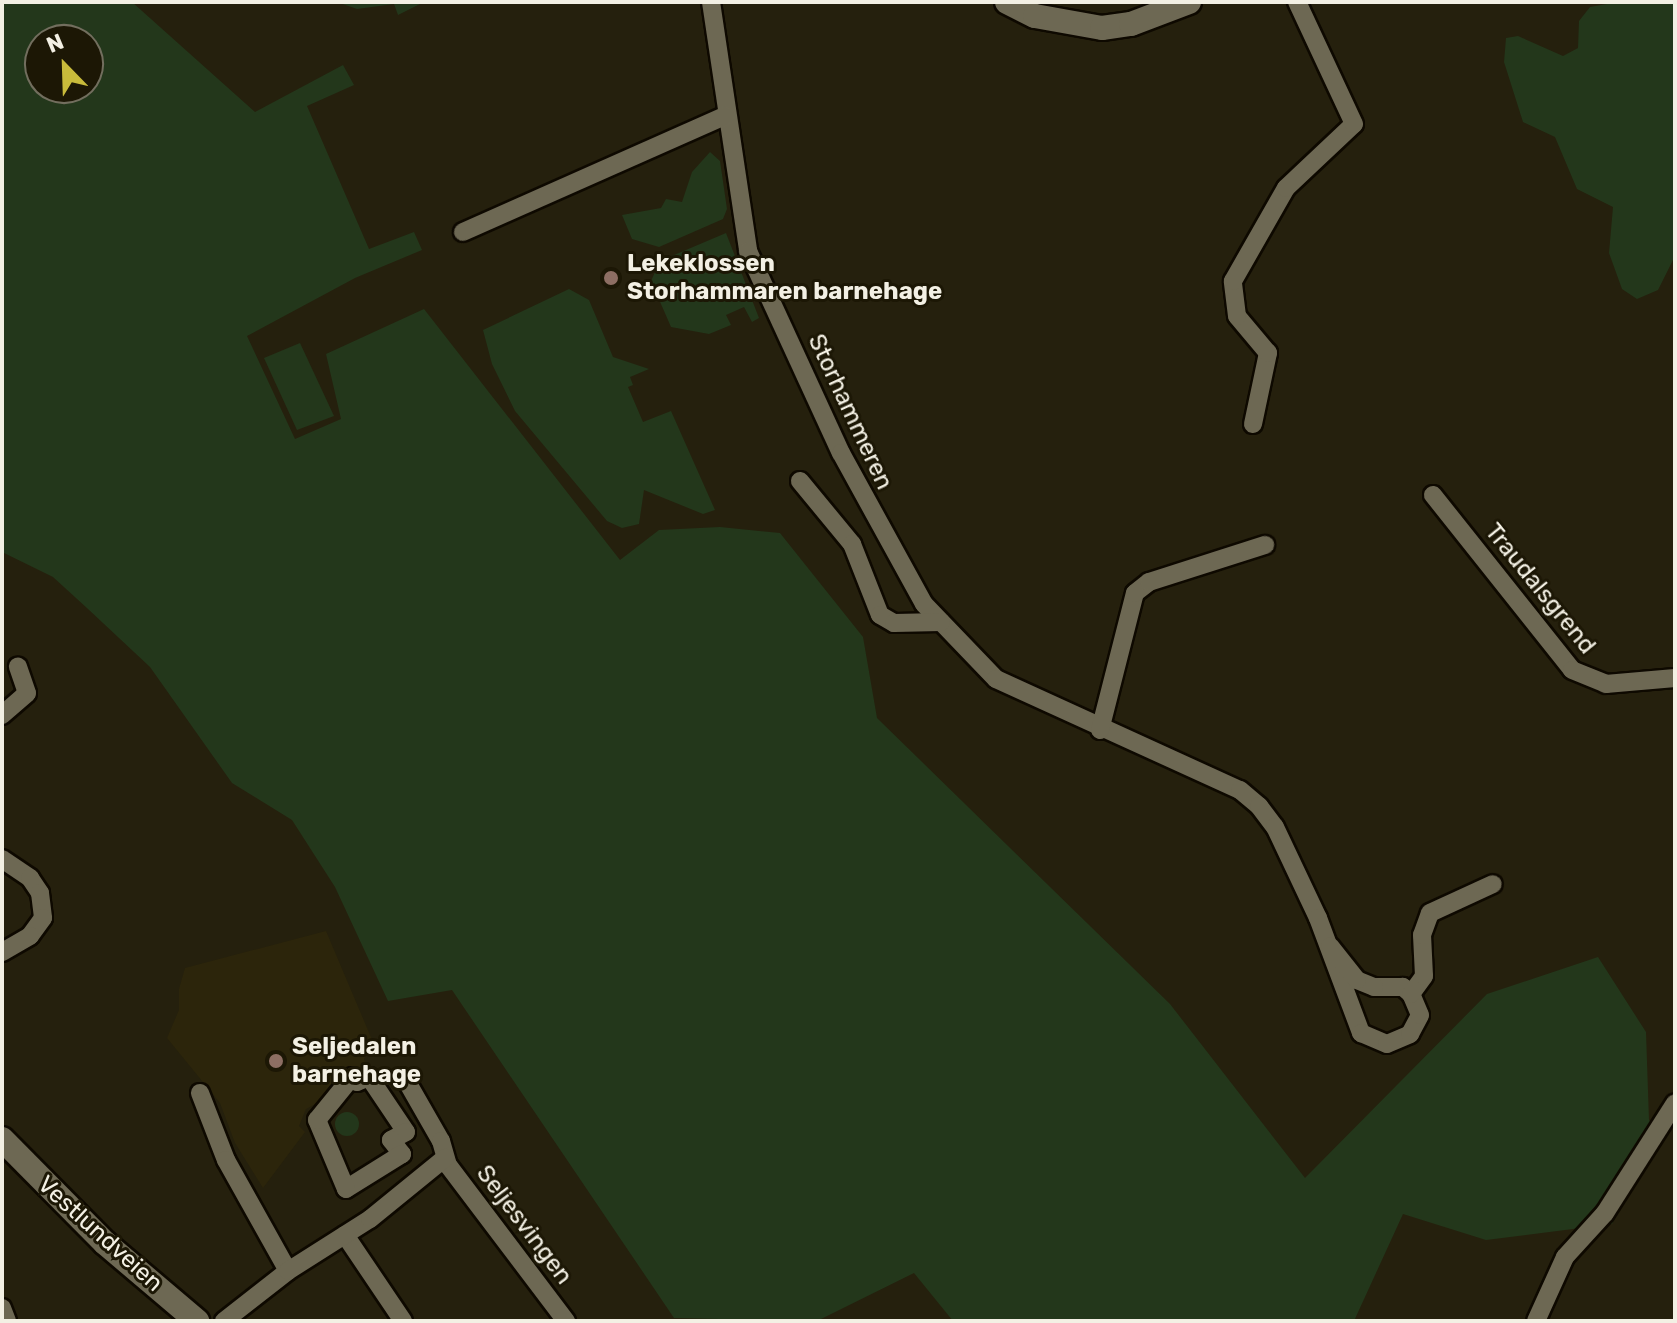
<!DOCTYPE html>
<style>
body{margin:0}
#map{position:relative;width:1677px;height:1323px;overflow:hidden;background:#25200d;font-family:Rubik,sans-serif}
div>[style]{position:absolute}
.built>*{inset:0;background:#2c250b}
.green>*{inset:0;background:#23371b}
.round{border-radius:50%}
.roads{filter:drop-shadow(2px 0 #0e0900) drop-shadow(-2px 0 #0e0900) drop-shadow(0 2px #0e0900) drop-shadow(0 -2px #0e0900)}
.minor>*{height:18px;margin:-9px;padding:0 9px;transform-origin:9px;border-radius:9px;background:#6d6853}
.secondary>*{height:24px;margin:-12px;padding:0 12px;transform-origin:12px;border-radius:12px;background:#6d6853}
.dots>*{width:22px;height:22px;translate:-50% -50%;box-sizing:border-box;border:4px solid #1c1705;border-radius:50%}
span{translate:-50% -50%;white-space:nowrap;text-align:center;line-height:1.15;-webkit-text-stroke:6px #1c1705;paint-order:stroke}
.poi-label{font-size:24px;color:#f3f0e4;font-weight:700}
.left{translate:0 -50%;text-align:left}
.street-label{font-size:24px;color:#f3f0e4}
.frame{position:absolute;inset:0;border:4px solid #f3f0e4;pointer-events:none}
.north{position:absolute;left:24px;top:24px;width:80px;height:80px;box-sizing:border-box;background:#1c1705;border:2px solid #726e5e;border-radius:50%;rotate:337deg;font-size:22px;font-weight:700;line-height:32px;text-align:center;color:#f3f0e4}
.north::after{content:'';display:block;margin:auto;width:28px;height:36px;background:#c8bb3b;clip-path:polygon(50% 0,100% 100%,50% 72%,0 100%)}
</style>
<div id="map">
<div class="built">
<div style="clip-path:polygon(326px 931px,373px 1042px,364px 1059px,369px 1075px,306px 1109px,299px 1126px,305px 1132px,263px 1188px,235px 1143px,220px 1103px,167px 1038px,179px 1010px,179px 989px,185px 968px)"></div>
</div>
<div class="green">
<div style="clip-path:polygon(evenodd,2px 2px,132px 2px,255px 112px,343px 65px,354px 85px,307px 106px,369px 249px,414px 232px,422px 250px,355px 278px,247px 336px,295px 439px,341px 419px,326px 354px,424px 309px,620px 560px,659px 530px,720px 527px,780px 533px,863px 637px,877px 718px,1170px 1004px,1305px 1178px,1487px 994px,1598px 957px,1646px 1032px,1649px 1120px,1664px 1136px,1612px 1224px,1486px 1240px,1403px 1214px,1354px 1321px,953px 1321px,914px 1273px,817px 1321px,674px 1318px,452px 990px,388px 1001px,335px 887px,292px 820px,232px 783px,150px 667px,88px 609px,53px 577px,2px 552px,2px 2px,40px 40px,88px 40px,88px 88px,40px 88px,40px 40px)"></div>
<div style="clip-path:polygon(337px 2px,411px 2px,422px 3px,398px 15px,394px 4px,357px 9px)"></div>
<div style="clip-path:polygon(1618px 2px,1675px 2px,1675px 256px,1658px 290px,1637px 299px,1622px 289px,1609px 253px,1613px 207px,1577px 189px,1555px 137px,1523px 122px,1504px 62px,1506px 38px,1518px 36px,1563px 56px,1578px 48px,1579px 21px,1590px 7px)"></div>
<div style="clip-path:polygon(710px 152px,720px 161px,727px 209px,723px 219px,659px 247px,632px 239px,622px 215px,661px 208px,666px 199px,682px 202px,692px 172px)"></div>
<div style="clip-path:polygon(726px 233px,759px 318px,752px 322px,744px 307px,726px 315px,731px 325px,709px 334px,671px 327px,651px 281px,660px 261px)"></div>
<div style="clip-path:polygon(569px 289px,589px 300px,613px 357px,649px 369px,630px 377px,633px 385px,628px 387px,643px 422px,671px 411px,715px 510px,703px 514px,644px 490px,639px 524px,622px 528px,607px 521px,515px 411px,492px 364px,483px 330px)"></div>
<div style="clip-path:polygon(300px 343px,334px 416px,297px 430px,264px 358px)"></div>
<div class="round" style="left:335px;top:1112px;width:24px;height:24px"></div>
</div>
<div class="roads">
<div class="minor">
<div style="left:711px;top:2px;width:252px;rotate:81.5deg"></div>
<div style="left:748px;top:251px;width:222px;rotate:65.3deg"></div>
<div style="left:841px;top:453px;width:172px;rotate:61.2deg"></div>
<div style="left:924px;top:604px;width:104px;rotate:46.2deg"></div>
<div style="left:996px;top:679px;width:268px;rotate:24.5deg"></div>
<div style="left:1240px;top:790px;width:25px;rotate:40deg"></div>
<div style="left:1259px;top:806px;width:26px;rotate:53deg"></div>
<div style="left:1275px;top:827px;width:101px;rotate:64.7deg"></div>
<div style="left:1318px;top:918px;width:123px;rotate:69.5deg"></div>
<div style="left:1361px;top:1033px;width:28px;rotate:23deg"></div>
<div style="left:1387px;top:1044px;width:25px;rotate:-23deg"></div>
<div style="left:1410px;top:1034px;width:21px;rotate:-62deg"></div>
<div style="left:1420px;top:1015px;width:23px;rotate:-113deg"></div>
<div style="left:1411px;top:994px;width:11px;rotate:-139deg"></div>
<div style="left:1403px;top:987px;width:29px;rotate:180deg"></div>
<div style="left:1374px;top:987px;width:18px;rotate:-158deg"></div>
<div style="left:1357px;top:980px;width:43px;rotate:-128.5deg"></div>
<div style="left:463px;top:232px;width:287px;rotate:-23.9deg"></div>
<div style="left:1253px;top:424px;width:73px;rotate:-78.1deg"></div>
<div style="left:1268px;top:353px;width:48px;rotate:-130deg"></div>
<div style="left:1237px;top:316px;width:35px;rotate:-97deg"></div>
<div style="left:1233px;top:281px;width:107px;rotate:-60.3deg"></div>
<div style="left:1286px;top:188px;width:93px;rotate:-43.3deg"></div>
<div style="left:1354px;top:124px;width:135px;rotate:-115deg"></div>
<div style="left:800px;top:481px;width:82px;rotate:50.5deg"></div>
<div style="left:852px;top:544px;width:76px;rotate:68.5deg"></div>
<div style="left:880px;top:615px;width:16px;rotate:30deg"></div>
<div style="left:894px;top:623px;width:47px;rotate:-1.2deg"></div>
<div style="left:1433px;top:495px;width:223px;rotate:51.5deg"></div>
<div style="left:1572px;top:670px;width:37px;rotate:22deg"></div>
<div style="left:1606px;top:684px;width:69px;rotate:-5deg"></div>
<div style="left:2px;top:715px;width:33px;rotate:-41deg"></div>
<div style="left:27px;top:693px;width:28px;rotate:-109deg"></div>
<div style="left:1100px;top:730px;width:141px;rotate:-75.7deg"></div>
<div style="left:1135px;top:593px;width:18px;rotate:-38deg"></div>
<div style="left:1149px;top:582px;width:122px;rotate:-17.7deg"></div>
<div style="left:2px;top:859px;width:34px;rotate:34deg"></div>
<div style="left:30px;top:878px;width:18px;rotate:56deg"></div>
<div style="left:40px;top:893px;width:25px;rotate:83deg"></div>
<div style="left:43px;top:918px;width:22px;rotate:126deg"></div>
<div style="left:30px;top:936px;width:32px;rotate:150deg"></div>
<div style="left:1411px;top:994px;width:22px;rotate:-54deg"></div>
<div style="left:1424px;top:976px;width:41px;rotate:-92.8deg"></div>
<div style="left:1422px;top:935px;width:23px;rotate:-70deg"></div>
<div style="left:1430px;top:913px;width:69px;rotate:-24.7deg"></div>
<div style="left:352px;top:1077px;width:7px;rotate:45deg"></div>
<div style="left:357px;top:1082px;width:13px;rotate:-23deg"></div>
<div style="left:369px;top:1077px;width:66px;rotate:56.1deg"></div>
<div style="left:406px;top:1132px;width:17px;rotate:152deg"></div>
<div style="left:391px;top:1140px;width:18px;rotate:52deg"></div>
<div style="left:402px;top:1154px;width:66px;rotate:148deg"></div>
<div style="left:346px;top:1189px;width:75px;rotate:-112.8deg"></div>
<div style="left:317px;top:1120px;width:55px;rotate:-50.9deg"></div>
<div style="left:406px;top:1080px;width:70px;rotate:60.2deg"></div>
<div style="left:441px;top:1141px;width:25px;rotate:74deg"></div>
<div style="left:448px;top:1165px;width:196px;rotate:52.9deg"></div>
<div style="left:200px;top:1093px;width:72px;rotate:68.8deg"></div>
<div style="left:226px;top:1160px;width:127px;rotate:60.8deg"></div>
<div style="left:345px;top:1235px;width:104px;rotate:56deg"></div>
<div style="left:2px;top:1308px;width:14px;rotate:69deg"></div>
<div style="left:224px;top:1321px;width:81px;rotate:-38deg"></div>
<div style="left:288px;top:1271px;width:97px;rotate:-32.4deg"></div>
<div style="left:370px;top:1219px;width:97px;rotate:-39.1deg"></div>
<div style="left:1536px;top:1321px;width:70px;rotate:-65.6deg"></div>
<div style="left:1565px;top:1257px;width:59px;rotate:-47.7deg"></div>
<div style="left:1605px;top:1213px;width:130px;rotate:-57.5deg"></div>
</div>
<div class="secondary">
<div style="left:1007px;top:2px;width:31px;rotate:27deg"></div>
<div style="left:1035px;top:16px;width:68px;rotate:10.2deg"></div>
<div style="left:1102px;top:28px;width:29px;rotate:-8deg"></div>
<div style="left:1131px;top:24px;width:62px;rotate:-20.8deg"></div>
<div style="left:2px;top:1139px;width:146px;rotate:45.3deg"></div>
<div style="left:105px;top:1243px;width:121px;rotate:40.3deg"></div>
</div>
</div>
<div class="dots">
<div style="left:611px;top:278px;background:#8d6e63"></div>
<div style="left:276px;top:1061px;background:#8d6e63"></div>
</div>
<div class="poi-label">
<span class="left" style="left:627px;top:278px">Lekeklossen<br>Storhammaren barnehage</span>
<span class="left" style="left:292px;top:1061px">Seljedalen<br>barnehage</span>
</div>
<div class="street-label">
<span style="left:850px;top:412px;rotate:65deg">Storhammeren</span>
<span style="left:1540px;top:589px;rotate:51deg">Traudalsgrend</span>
<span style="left:524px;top:1225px;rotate:53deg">Seljesvingen</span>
<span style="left:100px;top:1234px;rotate:42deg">Vestlundveien</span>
</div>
<div class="frame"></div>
<div class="north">N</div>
</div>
